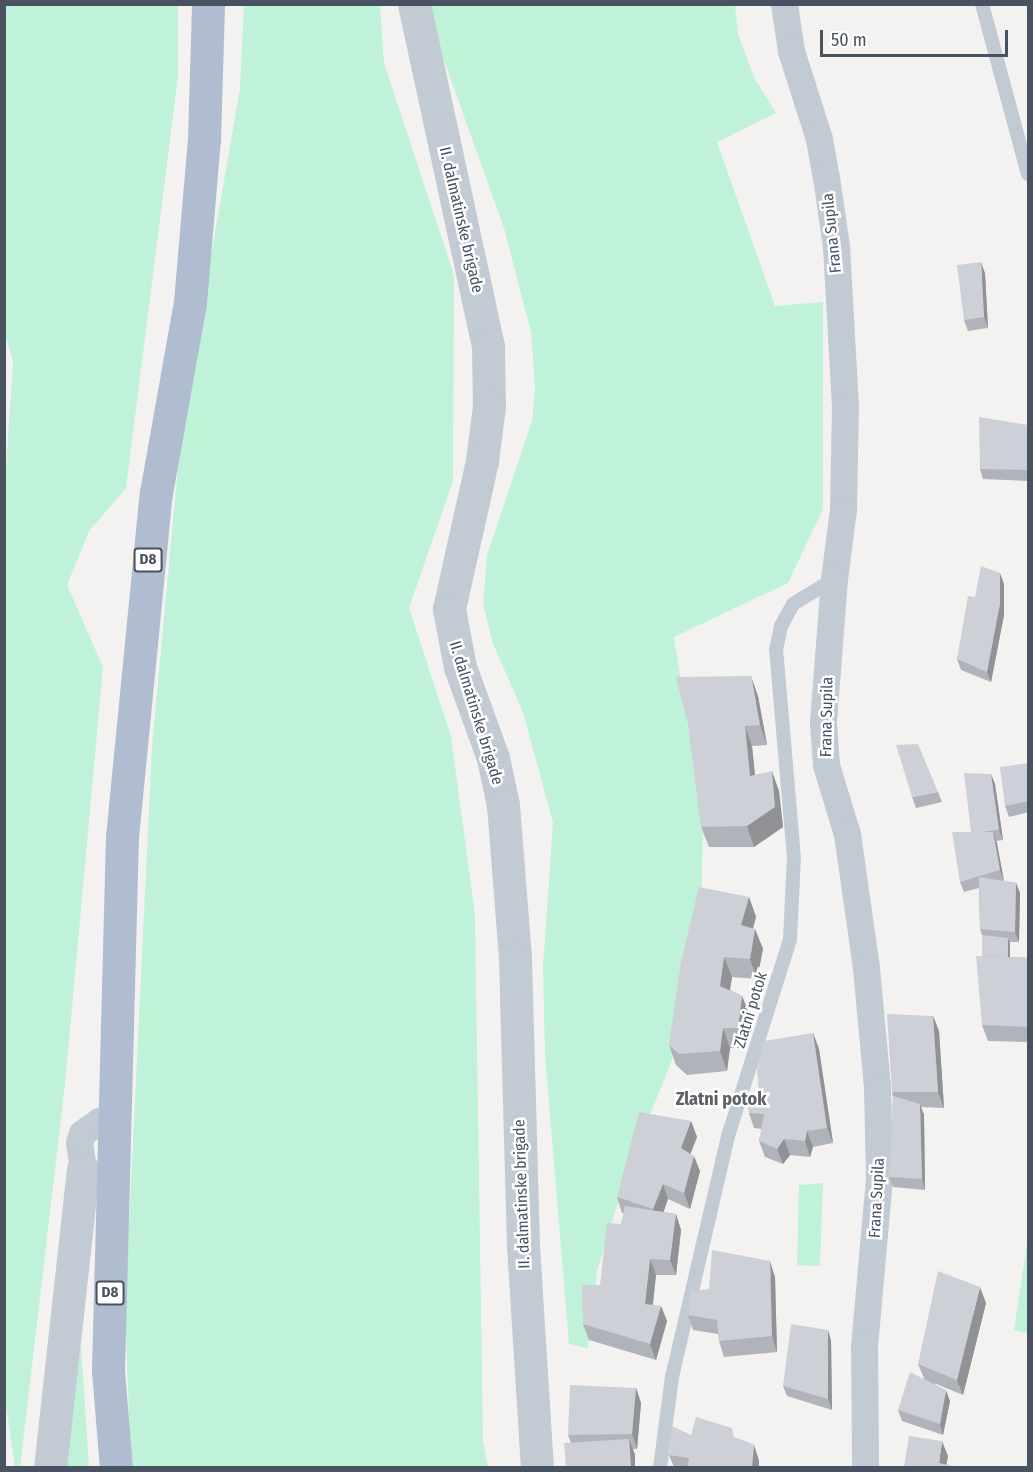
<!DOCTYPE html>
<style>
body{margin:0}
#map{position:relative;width:1033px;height:1472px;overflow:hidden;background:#f4f2f1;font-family:"Fira Sans Condensed",sans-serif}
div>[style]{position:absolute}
.green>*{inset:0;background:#bff2d9}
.service>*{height:14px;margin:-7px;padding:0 7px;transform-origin:7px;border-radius:7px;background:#c2cad4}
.minor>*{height:27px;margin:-13.5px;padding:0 13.5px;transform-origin:13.5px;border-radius:13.5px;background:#c2cad4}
.tertiary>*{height:33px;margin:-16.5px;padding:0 16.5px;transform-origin:16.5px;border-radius:16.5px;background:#c2cad4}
.primary>*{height:33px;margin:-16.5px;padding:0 16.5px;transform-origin:16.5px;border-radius:16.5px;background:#b0bdd1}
.wall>*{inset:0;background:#b0b3b9}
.shaded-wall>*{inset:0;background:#909296}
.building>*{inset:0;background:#cdd0d7}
span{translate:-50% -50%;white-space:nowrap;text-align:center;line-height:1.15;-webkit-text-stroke:5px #fff;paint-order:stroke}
.shield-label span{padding:2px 4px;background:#fff;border:2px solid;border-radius:4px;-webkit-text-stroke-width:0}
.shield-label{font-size:15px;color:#485260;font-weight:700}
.street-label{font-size:16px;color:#485260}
.neighbourhood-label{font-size:18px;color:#5d6167;font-weight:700}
.frame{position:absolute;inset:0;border:6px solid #485260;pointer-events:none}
.scale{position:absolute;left:820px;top:30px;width:188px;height:27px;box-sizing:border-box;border:3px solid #485260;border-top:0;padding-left:8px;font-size:18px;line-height:21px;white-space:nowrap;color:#485260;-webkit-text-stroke:4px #fff;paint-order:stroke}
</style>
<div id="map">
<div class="green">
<div style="clip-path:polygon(5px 4px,178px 5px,178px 77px,126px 488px,89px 531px,67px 585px,103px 667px,65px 1085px,20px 1468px,15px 1467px,4px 1391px,4px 499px,13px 362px,4px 331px)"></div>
<div style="clip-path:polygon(244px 5px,380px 5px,384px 63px,454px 275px,453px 481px,409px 608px,451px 736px,475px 915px,483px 1440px,488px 1467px,131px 1468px,125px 1309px,152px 747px,182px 424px,240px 88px)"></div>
<div style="clip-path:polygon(424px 5px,735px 5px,738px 34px,754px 77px,776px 113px,717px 142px,775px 306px,823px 302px,823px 509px,788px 583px,674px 637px,703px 823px,701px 917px,672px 1060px,630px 1164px,597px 1271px,588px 1348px,569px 1344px,545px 1055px,543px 966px,553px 823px,523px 712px,493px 644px,483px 604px,487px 555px,532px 421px,535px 387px,531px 332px,504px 228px)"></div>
<div style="clip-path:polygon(823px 1183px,820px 1266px,797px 1265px,799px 1185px)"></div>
<div style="clip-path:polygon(1027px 1244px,1028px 1245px,1028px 1333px,1014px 1330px)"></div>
<div style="clip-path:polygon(81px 1345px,89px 1467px,65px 1467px)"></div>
</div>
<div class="service">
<div style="left:982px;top:4px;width:176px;rotate:74.9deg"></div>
<div style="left:660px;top:1468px;width:92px;rotate:-82.5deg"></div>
<div style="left:672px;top:1377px;width:251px;rotate:-76.9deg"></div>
<div style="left:729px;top:1133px;width:203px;rotate:-72.5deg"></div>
<div style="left:790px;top:939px;width:81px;rotate:-87.2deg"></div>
<div style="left:794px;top:858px;width:209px;rotate:-94.9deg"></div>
<div style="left:776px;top:650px;width:25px;rotate:-78deg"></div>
<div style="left:781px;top:626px;width:25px;rotate:-61deg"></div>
<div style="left:793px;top:604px;width:48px;rotate:-31.4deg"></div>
</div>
<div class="minor">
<div style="left:784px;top:4px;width:48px;rotate:81.5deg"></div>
<div style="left:791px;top:51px;width:92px;rotate:72.3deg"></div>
<div style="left:819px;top:139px;width:39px;rotate:80deg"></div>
<div style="left:826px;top:177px;width:70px;rotate:81.8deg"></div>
<div style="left:836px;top:246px;width:159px;rotate:86.8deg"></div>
<div style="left:845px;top:405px;width:104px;rotate:91.1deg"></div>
<div style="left:843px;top:509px;width:71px;rotate:97.3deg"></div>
<div style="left:834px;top:579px;width:144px;rotate:94.4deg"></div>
<div style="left:823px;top:723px;width:42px;rotate:85.9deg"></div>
<div style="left:826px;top:765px;width:72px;rotate:73.1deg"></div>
<div style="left:847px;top:834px;width:135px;rotate:81.9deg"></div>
<div style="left:866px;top:968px;width:119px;rotate:84.7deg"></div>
<div style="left:877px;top:1086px;width:92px;rotate:88.8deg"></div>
<div style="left:879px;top:1178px;width:169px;rotate:95.1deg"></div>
<div style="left:864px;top:1346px;width:122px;rotate:89.5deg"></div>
<div style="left:83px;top:1170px;width:28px;rotate:-98deg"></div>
<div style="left:79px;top:1142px;width:9px;rotate:-72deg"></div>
<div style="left:82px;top:1133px;width:21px;rotate:-35deg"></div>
<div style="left:99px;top:1121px;width:16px;rotate:-11deg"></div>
</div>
<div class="tertiary">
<div style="left:414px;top:4px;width:349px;rotate:77.8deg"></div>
<div style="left:488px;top:345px;width:61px;rotate:89.1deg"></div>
<div style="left:489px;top:406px;width:55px;rotate:97.3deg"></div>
<div style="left:482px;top:461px;width:152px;rotate:102.6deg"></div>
<div style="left:449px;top:609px;width:59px;rotate:79.3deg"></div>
<div style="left:460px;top:667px;width:97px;rotate:70.1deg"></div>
<div style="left:493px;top:758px;width:48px;rotate:78deg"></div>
<div style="left:503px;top:805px;width:154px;rotate:85.5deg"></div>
<div style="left:515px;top:959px;width:287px;rotate:88.4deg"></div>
<div style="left:523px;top:1246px;width:222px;rotate:86.4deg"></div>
<div style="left:50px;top:1468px;width:300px;rotate:-83.7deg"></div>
</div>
<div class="primary">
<div style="left:116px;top:1468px;width:98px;rotate:-94.7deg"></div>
<div style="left:108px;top:1370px;width:533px;rotate:-88.5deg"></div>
<div style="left:122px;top:837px;width:346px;rotate:-84.4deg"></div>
<div style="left:156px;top:493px;width:194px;rotate:-79.9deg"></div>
<div style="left:190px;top:302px;width:163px;rotate:-85.1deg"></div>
<div style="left:204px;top:140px;width:136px;rotate:-88.3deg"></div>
</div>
<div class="wall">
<div style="clip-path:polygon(985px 273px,988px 328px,968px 331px,964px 320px)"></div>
<div style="clip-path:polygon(1029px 425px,1029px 481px,983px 479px,980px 469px)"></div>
<div style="clip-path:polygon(1004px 584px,1004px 615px,991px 682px,961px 670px,957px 659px,975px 597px)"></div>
<div style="clip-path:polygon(758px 696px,767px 745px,752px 746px,755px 775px,779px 791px,783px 827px,754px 847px,709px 847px,701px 827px)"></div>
<div style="clip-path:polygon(1029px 763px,1029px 812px,1009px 817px,1005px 806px)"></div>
<div style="clip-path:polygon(991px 774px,995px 784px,1003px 840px,996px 841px,1004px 881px,1016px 883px,1020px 893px,1019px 942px,1010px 942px,1010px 957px,1029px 958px,1029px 1042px,988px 1041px,982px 1025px,982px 935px,980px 929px,979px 888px,964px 892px,960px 882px,971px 832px)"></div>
<div style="clip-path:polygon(938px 792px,942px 802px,916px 808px,912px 797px)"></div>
<div style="clip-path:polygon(749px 897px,756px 917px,753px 929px,755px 929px,763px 949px,757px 979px,732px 977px,730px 990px,742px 996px,750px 1016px,746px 1048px,730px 1048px,727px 1071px,687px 1075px,676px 1065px,669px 1045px)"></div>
<div style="clip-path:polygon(933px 1016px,939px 1031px,944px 1108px,921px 1107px,924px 1115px,925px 1190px,893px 1187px,889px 1177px,893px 1097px,892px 1092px)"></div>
<div style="clip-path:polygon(813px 1033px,819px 1049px,833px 1143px,813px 1147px,810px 1157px,790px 1155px,783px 1164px,765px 1157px,759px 1141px,762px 1129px,754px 1128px,749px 1113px,759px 1094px)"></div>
<div style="clip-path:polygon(691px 1121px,697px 1137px,690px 1153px,700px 1171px,690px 1209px,668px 1199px,663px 1212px,676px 1214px,681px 1230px,676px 1275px,656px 1275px,653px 1305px,661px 1306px,667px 1321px,656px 1360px,589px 1340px,583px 1324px,600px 1285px,621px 1224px,624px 1213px,622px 1213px,617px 1197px)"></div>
<div style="clip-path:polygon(775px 1277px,777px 1352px,724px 1357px,719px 1341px,718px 1334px,693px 1330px,688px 1315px,709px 1289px)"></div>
<div style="clip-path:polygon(986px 1303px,963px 1395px,934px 1383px,950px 1401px,943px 1435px,902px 1421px,898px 1410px,924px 1378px,918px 1364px)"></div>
<div style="clip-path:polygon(831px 1340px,832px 1410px,787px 1396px,783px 1386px)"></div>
<div style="clip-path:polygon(636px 1388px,641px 1403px,637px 1449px,633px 1449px,635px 1455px,635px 1467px,566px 1467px,571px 1443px,568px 1435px)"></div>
<div style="clip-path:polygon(691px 1435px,736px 1438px,754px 1445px,759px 1461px,759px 1467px,674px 1467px,669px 1455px)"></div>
</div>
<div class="shaded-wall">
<div style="clip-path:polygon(981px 262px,985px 273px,988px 328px,984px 317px)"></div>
<div style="clip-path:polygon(1000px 573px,1004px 584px,1004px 615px,991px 682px,987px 672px)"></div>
<div style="clip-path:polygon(751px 676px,758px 696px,767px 745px,760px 725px)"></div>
<div style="clip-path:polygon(745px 726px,752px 746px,757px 796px,750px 776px)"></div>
<div style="clip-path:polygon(772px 771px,779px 791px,783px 827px,754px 847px,747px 826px)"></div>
<div style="clip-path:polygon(991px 774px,995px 784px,1003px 840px,999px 830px)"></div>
<div style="clip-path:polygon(993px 832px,997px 843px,1004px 881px,1000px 870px)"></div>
<div style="clip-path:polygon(1016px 883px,1020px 893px,1019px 942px,1015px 932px)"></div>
<div style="clip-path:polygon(749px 897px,756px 917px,748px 945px,741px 925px)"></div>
<div style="clip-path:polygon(755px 929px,763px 949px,757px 979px,750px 959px)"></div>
<div style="clip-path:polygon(1008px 938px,1010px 944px,1010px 964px,1008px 959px)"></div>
<div style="clip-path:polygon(724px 957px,732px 977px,727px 1007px,720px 986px)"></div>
<div style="clip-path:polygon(742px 996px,750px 1016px,746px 1048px,738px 1028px)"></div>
<div style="clip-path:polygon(933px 1016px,939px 1031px,944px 1108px,938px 1092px)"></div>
<div style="clip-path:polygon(723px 1028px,730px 1048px,727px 1071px,720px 1051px)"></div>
<div style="clip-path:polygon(813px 1033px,819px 1049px,833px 1143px,827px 1128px)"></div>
<div style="clip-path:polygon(920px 1104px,924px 1115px,925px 1190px,922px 1179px)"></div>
<div style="clip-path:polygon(691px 1121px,697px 1137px,687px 1163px,681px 1148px)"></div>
<div style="clip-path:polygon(807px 1131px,813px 1147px,810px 1157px,805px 1141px)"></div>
<div style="clip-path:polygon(784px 1139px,790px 1155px,783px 1164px,777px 1149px)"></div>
<div style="clip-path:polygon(694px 1156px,700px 1171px,690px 1209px,684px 1193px)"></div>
<div style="clip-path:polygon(663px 1184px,668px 1199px,659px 1225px,653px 1209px)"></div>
<div style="clip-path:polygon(676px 1214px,681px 1230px,676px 1275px,670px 1260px)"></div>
<div style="clip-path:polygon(650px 1259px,656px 1275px,651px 1319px,645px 1304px)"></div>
<div style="clip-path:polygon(770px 1261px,775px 1277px,777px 1352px,772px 1336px)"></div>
<div style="clip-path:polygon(980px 1287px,986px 1303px,963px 1395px,957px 1380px)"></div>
<div style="clip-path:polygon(661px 1306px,667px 1321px,656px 1360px,650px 1344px)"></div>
<div style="clip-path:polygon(828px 1330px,831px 1340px,832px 1410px,828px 1399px)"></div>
<div style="clip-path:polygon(636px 1388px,641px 1403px,637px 1449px,632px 1434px)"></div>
<div style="clip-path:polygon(946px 1390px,950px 1401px,943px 1435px,940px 1424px)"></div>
<div style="clip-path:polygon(629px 1439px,635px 1455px,635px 1467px,631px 1467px)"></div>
<div style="clip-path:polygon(942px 1441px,948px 1456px,946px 1467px,939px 1463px)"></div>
<div style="clip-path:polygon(754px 1445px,759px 1461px,759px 1467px,752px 1467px)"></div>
</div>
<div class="building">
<div style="clip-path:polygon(981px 262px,984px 317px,964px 320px,957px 265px)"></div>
<div style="clip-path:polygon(979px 417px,1029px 425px,1029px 470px,980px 469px)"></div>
<div style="clip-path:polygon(981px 566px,1000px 573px,1000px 604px,987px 672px,957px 659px,968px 596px,975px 597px)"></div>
<div style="clip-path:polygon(751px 676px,760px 725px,745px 726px,750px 776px,772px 771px,775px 807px,747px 826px,701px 827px,688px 725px,676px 677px)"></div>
<div style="clip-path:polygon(918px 744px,938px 792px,912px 797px,896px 745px)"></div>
<div style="clip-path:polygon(1029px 763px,1029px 801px,1005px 806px,1000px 767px)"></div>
<div style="clip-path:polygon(964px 773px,991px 774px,999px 830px,981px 832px,993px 832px,1000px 870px,960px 882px,952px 832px,971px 832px)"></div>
<div style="clip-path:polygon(979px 877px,1016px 883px,1015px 932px,980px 929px)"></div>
<div style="clip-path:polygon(699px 887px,749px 897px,741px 925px,755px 929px,750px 959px,724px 957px,720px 986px,742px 996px,738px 1028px,723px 1028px,720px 1051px,679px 1054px,669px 1045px,681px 962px)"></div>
<div style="clip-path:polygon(982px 935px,1008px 938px,1008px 957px,982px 956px)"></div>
<div style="clip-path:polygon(976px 956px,1029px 958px,1029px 1027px,982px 1025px)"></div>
<div style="clip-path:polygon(887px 1014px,933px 1016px,938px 1092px,892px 1092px)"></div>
<div style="clip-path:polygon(813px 1033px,827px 1128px,807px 1131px,805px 1141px,784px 1139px,777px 1149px,759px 1141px,764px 1114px,749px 1113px,745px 1092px,759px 1094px,757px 1068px,764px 1041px)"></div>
<div style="clip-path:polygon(893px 1096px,920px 1104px,922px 1179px,889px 1177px)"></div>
<div style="clip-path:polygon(639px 1112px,691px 1121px,681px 1148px,694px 1156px,684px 1193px,663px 1184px,653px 1209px,617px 1197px)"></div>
<div style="clip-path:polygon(625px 1206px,676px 1214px,670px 1260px,650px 1259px,645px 1304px,661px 1306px,650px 1344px,583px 1324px,582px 1285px,600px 1285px,607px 1223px,621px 1224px)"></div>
<div style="clip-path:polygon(712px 1250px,770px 1261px,772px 1336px,719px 1341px,717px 1320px,688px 1315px,691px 1291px,709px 1289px)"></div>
<div style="clip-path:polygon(938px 1271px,980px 1287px,957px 1380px,918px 1364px)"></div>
<div style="clip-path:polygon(791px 1324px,828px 1330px,828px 1399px,783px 1386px)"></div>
<div style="clip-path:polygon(910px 1372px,946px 1390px,940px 1424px,898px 1410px)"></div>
<div style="clip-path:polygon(570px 1385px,636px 1388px,632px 1434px,568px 1435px)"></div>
<div style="clip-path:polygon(696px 1417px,732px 1428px,734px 1437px,754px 1445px,752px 1467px,687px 1467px,689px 1458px,669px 1455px,672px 1426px,691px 1435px)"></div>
<div style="clip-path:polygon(909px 1436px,942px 1441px,939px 1463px,958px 1467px,904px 1467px)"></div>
<div style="clip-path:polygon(629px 1439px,631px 1467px,566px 1467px,564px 1443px)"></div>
</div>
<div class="shield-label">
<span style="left:148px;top:560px">D8</span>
<span style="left:110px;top:1293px">D8</span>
</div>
<div class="street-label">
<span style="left:461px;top:220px;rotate:77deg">II. dalmatinske brigade</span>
<span style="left:832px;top:233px;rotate:-96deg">Frana Supila</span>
<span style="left:476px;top:713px;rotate:73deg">II. dalmatinske brigade</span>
<span style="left:827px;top:717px;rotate:-89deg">Frana Supila</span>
<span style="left:751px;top:1010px;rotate:-73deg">Zlatni potok</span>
<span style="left:522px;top:1194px;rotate:-92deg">II. dalmatinske brigade</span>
<span style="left:877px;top:1198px;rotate:-87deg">Frana Supila</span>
</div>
<div class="neighbourhood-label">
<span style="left:721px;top:1099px">Zlatni potok</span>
</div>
<div class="frame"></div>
<div class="scale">50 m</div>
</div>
